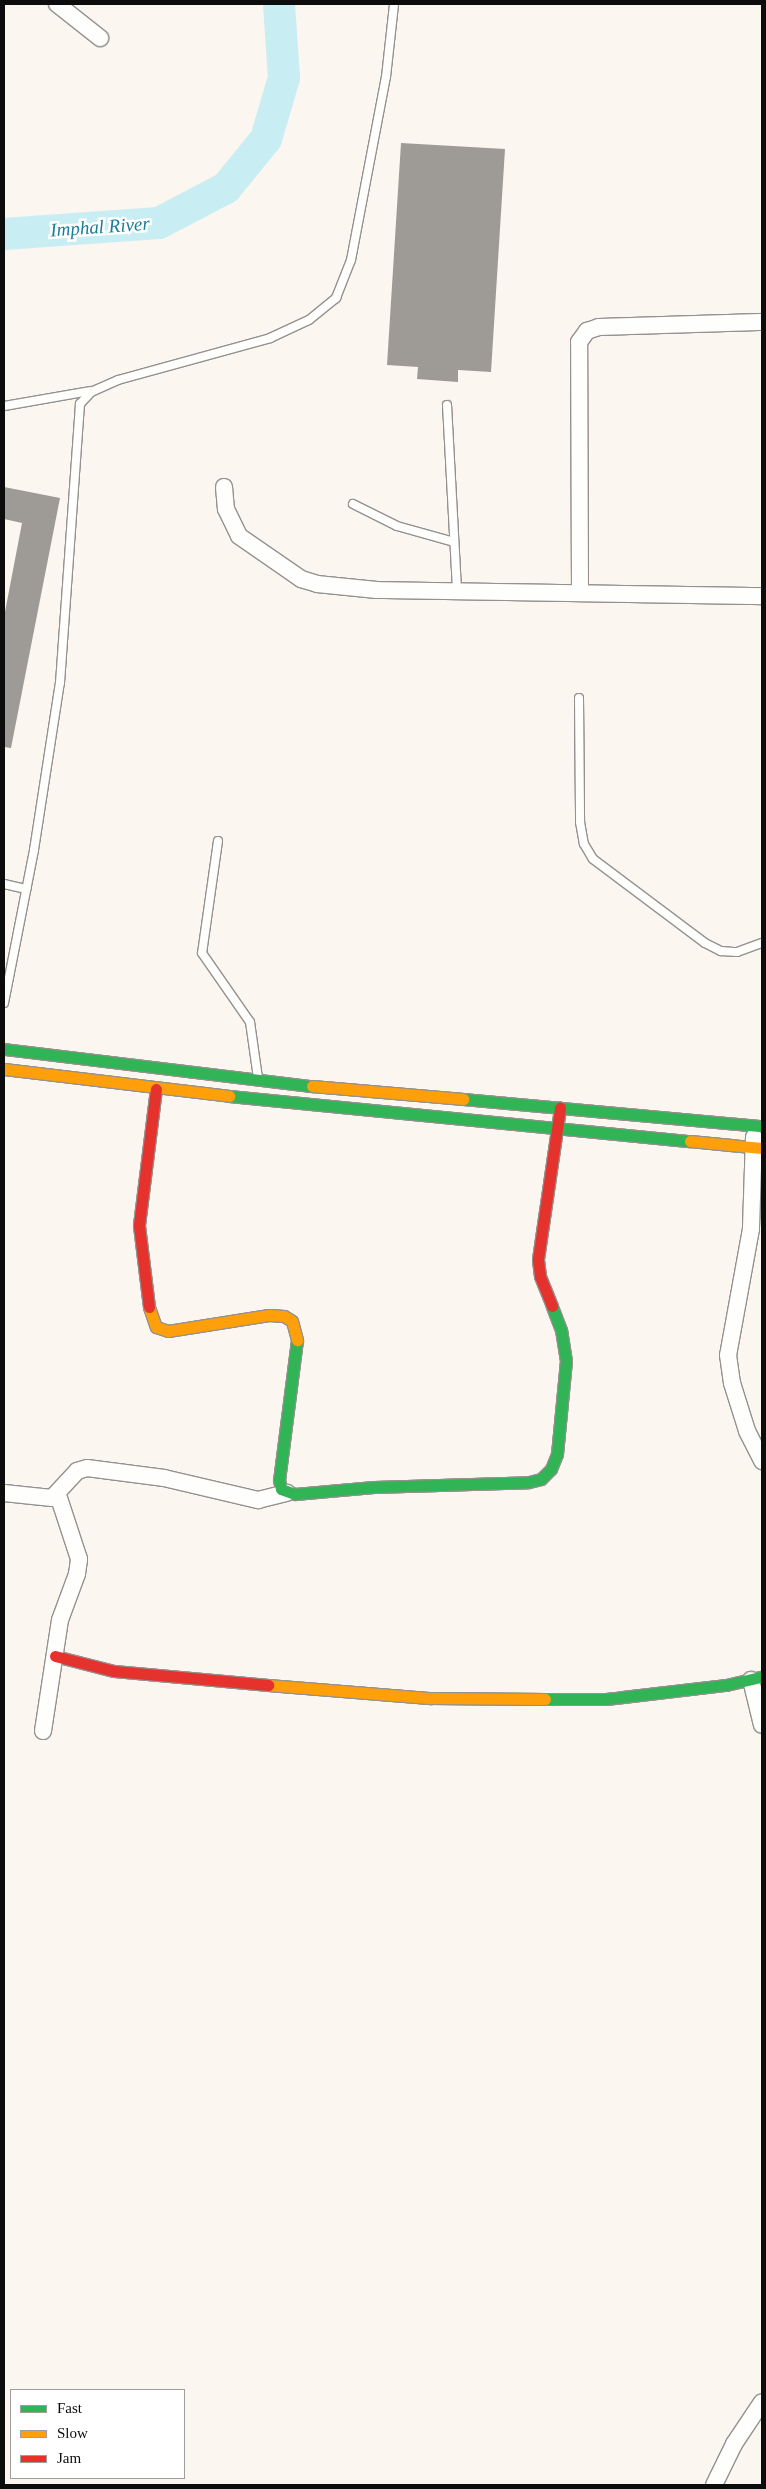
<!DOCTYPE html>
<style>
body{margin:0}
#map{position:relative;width:766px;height:2489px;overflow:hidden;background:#fbf6f0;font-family:Georgia,serif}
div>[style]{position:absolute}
.river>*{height:32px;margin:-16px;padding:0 16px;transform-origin:16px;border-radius:16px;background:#c8edf3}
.building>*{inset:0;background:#9e9a96}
.roads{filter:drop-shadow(1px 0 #94918f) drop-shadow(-1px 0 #94918f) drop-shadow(0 1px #94918f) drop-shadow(0 -1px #94918f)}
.lane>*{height:8px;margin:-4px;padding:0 4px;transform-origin:4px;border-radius:4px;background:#fefefd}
.street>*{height:16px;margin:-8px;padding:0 8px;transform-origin:8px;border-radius:8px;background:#fefefd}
.fast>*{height:11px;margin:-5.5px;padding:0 5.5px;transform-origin:5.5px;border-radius:5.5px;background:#30b455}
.slow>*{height:11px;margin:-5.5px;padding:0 5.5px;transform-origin:5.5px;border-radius:5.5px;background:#ff9f0a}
.jam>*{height:11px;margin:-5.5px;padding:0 5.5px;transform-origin:5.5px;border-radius:5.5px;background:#e5322d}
span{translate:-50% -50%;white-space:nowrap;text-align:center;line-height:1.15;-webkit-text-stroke:5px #fff;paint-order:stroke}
.water-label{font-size:19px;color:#197d9a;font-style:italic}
.frame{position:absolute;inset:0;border:5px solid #0c0c0c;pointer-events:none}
.legend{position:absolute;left:10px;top:2389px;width:175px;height:90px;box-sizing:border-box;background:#fff;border:1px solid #9e9e9e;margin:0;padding:6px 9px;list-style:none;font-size:15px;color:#0c0c0c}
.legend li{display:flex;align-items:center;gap:10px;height:25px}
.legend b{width:25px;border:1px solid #9e9e9e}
</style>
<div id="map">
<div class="river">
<div style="left:4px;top:234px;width:155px;rotate:-4.1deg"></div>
<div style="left:159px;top:223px;width:76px;rotate:-27.6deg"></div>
<div style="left:226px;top:188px;width:63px;rotate:-50.8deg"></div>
<div style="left:266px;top:139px;width:64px;rotate:-73.6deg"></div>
<div style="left:284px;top:78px;width:74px;rotate:-93.9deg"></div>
</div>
<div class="building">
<div style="clip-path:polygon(401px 143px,505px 149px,491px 372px,458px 370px,458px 382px,417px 379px,418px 367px,387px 365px)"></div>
<div style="clip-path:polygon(4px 487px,60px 498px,11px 748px,4px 747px,4px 617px,22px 523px,4px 519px)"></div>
</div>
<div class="roads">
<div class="lane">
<div style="left:447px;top:405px;width:185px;rotate:86.9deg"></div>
<div style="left:4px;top:406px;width:87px;rotate:-9.9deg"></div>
<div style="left:353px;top:504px;width:49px;rotate:26.6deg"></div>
<div style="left:397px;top:526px;width:59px;rotate:15.7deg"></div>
<div style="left:579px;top:698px;width:124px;rotate:89.5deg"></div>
<div style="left:580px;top:822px;width:22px;rotate:80deg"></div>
<div style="left:584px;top:844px;width:17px;rotate:59deg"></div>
<div style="left:593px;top:859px;width:140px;rotate:36.9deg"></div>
<div style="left:705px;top:943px;width:18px;rotate:27deg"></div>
<div style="left:721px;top:951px;width:16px;rotate:4deg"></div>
<div style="left:737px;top:952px;width:27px;rotate:-20deg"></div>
<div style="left:218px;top:841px;width:113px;rotate:98.1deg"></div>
<div style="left:202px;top:953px;width:84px;rotate:55.2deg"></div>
<div style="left:250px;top:1022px;width:57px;rotate:81.9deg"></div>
<div style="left:4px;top:884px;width:23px;rotate:13deg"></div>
<div style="left:4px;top:1003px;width:156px;rotate:-78.9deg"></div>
<div style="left:34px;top:850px;width:169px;rotate:-81.2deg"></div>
<div style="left:60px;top:683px;width:280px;rotate:-85.9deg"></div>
<div style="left:80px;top:404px;width:16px;rotate:-47deg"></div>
<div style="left:91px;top:392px;width:30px;rotate:-24deg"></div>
<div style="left:118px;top:380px;width:158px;rotate:-15.4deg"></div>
<div style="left:270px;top:338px;width:43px;rotate:-24.8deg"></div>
<div style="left:309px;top:320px;width:35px;rotate:-39deg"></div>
<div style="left:336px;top:298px;width:41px;rotate:-68.5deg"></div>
<div style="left:351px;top:260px;width:186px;rotate:-79.2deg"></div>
<div style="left:386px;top:77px;width:73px;rotate:-83.7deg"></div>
</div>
<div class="street">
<div style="left:57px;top:4px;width:55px;rotate:38.3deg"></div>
<div style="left:224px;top:487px;width:22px;rotate:85deg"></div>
<div style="left:226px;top:509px;width:30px;rotate:64deg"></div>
<div style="left:239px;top:536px;width:75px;rotate:34.7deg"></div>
<div style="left:301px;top:579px;width:17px;rotate:17deg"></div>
<div style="left:317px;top:584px;width:60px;rotate:5.7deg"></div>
<div style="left:377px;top:590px;width:385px;rotate:0.9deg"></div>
<div style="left:580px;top:593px;width:251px;rotate:-90.2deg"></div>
<div style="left:579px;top:342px;width:14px;rotate:-54deg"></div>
<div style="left:587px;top:331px;width:13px;rotate:-18deg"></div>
<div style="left:599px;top:327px;width:163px;rotate:-1.8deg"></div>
<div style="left:754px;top:1137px;width:92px;rotate:91.9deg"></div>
<div style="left:751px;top:1229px;width:128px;rotate:100.3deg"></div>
<div style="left:728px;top:1355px;width:28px;rotate:82deg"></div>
<div style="left:732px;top:1383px;width:50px;rotate:72.6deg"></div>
<div style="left:747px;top:1431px;width:34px;rotate:63deg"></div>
<div style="left:4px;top:1493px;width:48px;rotate:5.9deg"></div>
<div style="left:52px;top:1498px;width:37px;rotate:-47deg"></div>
<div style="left:77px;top:1471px;width:10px;rotate:-17deg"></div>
<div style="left:87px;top:1468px;width:78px;rotate:7.4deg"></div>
<div style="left:164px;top:1478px;width:97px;rotate:13.2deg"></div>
<div style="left:258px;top:1500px;width:30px;rotate:-14deg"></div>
<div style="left:751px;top:1680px;width:46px;rotate:76.3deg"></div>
<div style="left:43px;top:1731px;width:112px;rotate:-81.3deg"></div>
<div style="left:60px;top:1620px;width:49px;rotate:-69.7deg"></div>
<div style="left:77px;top:1574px;width:15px;rotate:-82deg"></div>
<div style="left:79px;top:1559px;width:67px;rotate:-108.2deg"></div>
<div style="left:714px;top:2485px;width:46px;rotate:-64deg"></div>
<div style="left:734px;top:2444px;width:50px;rotate:-56.3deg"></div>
</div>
<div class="fast">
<div style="left:4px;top:1049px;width:310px;rotate:6.9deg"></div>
<div style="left:229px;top:1096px;width:463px;rotate:5.6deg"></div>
<div style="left:463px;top:1099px;width:300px;rotate:5.2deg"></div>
<div style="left:297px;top:1340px;width:141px;rotate:97.3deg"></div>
<div style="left:279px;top:1480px;width:9px;rotate:77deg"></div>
<div style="left:281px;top:1489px;width:15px;rotate:20deg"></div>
<div style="left:295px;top:1494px;width:79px;rotate:-5.1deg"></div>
<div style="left:374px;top:1487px;width:155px;rotate:-1.8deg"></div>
<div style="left:529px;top:1482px;width:12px;rotate:-14deg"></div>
<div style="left:541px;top:1479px;width:14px;rotate:-45deg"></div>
<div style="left:551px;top:1469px;width:16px;rotate:-68deg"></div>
<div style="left:557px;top:1454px;width:93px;rotate:-84.5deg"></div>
<div style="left:566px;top:1361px;width:31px;rotate:-99deg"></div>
<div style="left:561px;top:1330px;width:26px;rotate:-111deg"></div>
<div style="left:545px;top:1699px;width:61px"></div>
<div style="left:606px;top:1699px;width:121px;rotate:-6.7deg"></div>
<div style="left:726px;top:1685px;width:37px;rotate:-13deg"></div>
</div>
<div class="slow">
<div style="left:4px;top:1069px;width:227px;rotate:6.8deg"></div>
<div style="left:312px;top:1086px;width:152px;rotate:4.9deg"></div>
<div style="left:690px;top:1141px;width:72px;rotate:5.6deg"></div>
<div style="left:149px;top:1307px;width:21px;rotate:71deg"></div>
<div style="left:156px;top:1327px;width:13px;rotate:18deg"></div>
<div style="left:168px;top:1331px;width:102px;rotate:-9deg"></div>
<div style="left:269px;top:1315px;width:15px;rotate:4deg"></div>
<div style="left:284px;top:1316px;width:9px;rotate:32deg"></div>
<div style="left:292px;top:1321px;width:20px;rotate:75deg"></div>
<div style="left:268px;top:1685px;width:164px;rotate:4.6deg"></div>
<div style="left:431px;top:1698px;width:114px;rotate:0.5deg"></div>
</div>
<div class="jam">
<div style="left:552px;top:1306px;width:32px;rotate:-112deg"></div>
<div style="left:540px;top:1276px;width:17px;rotate:-97deg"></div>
<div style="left:538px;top:1259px;width:153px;rotate:-81.7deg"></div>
<div style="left:149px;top:1307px;width:83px;rotate:-97deg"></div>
<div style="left:139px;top:1225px;width:137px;rotate:-82.9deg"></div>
<div style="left:55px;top:1656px;width:61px;rotate:14.3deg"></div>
<div style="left:114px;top:1671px;width:155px;rotate:5.2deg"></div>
</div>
</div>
<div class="water-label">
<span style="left:100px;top:227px;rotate:-4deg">Imphal River</span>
</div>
<div class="frame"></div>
<ul class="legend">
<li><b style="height:6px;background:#30b455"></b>Fast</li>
<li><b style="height:6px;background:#ff9f0a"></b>Slow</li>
<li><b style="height:6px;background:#e5322d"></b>Jam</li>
</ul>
</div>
